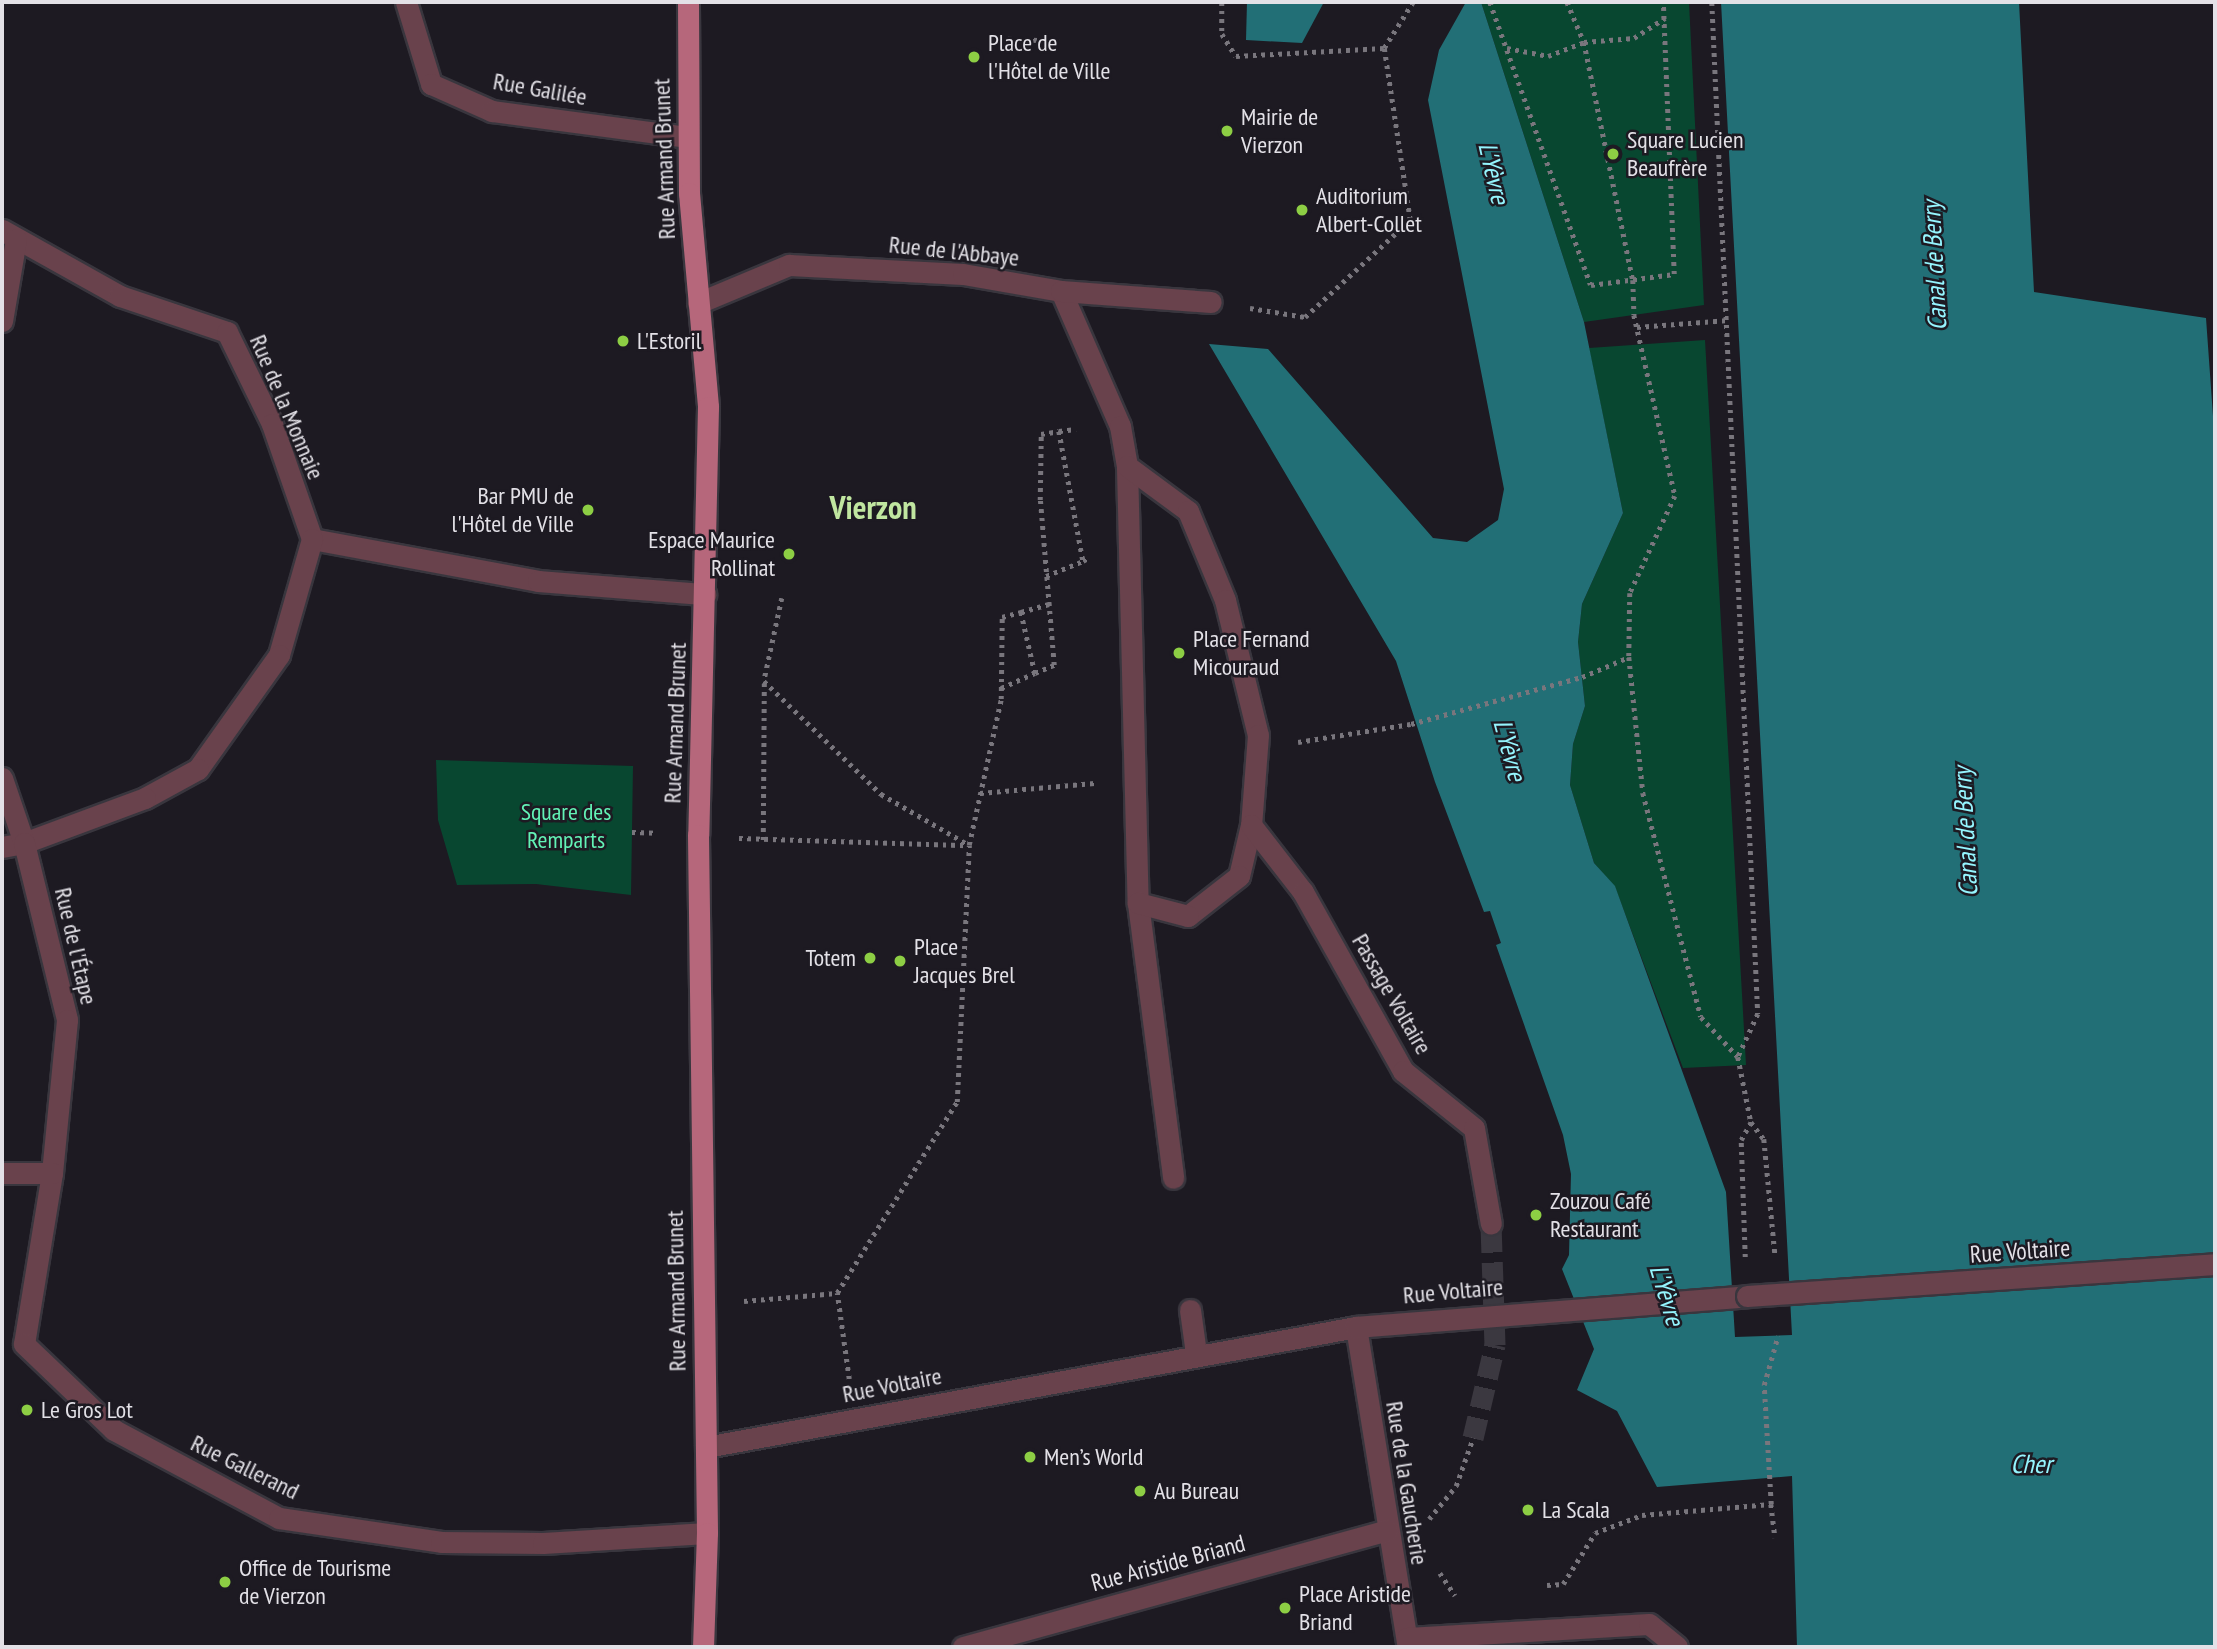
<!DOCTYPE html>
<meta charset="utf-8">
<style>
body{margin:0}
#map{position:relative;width:2217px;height:1649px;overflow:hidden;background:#1d1a22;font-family:"PT Sans Narrow",sans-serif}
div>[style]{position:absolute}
.green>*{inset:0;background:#084730}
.water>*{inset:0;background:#226f76}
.street-tunnel>*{height:21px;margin-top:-10.5px;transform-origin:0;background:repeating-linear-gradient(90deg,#3b3840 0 21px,transparent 0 31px)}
.path>*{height:4.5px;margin-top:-2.25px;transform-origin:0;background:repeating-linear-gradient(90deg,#79767d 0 3.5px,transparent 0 8.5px)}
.roads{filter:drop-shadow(2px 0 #39363e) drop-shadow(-2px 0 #39363e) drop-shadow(0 2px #39363e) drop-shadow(0 -2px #39363e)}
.lane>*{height:21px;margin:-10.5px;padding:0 10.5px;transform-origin:10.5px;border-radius:10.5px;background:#69424c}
.street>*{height:21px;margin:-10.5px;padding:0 10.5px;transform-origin:10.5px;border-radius:10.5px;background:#69424c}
.primary>*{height:21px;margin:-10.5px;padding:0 10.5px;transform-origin:10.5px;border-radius:10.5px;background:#b6677b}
.bridges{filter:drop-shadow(2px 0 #39363e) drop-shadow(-2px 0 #39363e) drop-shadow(0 2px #39363e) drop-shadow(0 -2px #39363e)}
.street-bridge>*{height:21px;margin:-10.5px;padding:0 10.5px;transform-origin:10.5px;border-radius:10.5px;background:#69424c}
.dots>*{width:19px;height:19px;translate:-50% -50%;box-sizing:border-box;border:4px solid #1d1a22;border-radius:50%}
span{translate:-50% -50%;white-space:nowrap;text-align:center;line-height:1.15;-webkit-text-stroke:5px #1d1a22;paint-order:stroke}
.poi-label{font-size:24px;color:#e3e1e7}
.left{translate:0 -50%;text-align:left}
.right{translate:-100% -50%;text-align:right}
.street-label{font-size:24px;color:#e3e1e7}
.park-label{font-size:24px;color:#62f3b6}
.water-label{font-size:26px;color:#95f5fe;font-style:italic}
.district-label{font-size:32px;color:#c0e6a0;font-weight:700}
.frame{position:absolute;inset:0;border:4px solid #e3e1e7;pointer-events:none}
</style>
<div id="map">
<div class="green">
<div style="clip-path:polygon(1481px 2px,1689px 2px,1704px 305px,1584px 322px)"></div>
<div style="clip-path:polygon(1705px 340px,1746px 1065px,1683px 1068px,1615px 887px,1594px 863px,1570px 785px,1573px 744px,1585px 706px,1578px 642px,1582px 604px,1623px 513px,1589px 348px)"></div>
<div style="clip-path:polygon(436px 760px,633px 766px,631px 895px,536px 884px,457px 885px,438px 820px)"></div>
</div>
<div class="water">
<div style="clip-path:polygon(1247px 2px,1324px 2px,1302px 43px,1246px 40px)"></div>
<div style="clip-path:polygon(1466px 2px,1481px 2px,1584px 322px,1623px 513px,1582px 604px,1578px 642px,1585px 706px,1573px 744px,1570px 785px,1594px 863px,1615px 886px,1726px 1192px,1735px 1337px,1792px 1335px,1721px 2px,2019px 2px,2034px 292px,2206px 318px,2215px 444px,2215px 1647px,1797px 1647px,1792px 1476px,1657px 1487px,1617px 1411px,1577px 1390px,1594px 1349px,1562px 1269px,1569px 1255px,1571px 1174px,1563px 1135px,1496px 945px,1501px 943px,1490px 911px,1484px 912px,1435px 782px,1396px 661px,1209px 344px,1268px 349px,1433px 538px,1467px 542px,1498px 520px,1504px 489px,1428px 100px,1439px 50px)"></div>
</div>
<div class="street-tunnel">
<div style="left:1473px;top:1438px;width:96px;rotate:-76.7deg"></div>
<div style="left:1495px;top:1345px;width:121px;rotate:-91.9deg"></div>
</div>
<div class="path">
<div style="left:1222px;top:2px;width:32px;rotate:90deg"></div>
<div style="left:1222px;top:34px;width:26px;rotate:58deg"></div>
<div style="left:1236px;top:56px;width:148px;rotate:-3.1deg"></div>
<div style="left:1490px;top:2px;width:300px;rotate:70.4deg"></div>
<div style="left:1591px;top:285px;width:84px;rotate:-7.5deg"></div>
<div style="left:1674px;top:274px;width:272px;rotate:-92.3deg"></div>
<div style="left:1567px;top:2px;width:43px;rotate:67deg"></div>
<div style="left:1584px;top:42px;width:243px;rotate:78.4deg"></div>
<div style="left:1633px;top:280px;width:35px;rotate:88deg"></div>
<div style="left:1634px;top:315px;width:186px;rotate:77.2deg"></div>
<div style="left:1675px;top:496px;width:107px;rotate:114.9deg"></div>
<div style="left:1630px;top:593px;width:64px;rotate:90.9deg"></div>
<div style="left:1629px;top:657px;width:137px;rotate:84.1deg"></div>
<div style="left:1643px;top:793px;width:231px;rotate:75.5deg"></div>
<div style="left:1701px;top:1017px;width:54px;rotate:47.2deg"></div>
<div style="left:1738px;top:1057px;width:66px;rotate:78.7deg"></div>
<div style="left:1751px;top:1122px;width:21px;rotate:53deg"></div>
<div style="left:1764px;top:1139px;width:116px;rotate:84.5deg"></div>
<div style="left:1712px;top:2px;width:1013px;rotate:87.4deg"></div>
<div style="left:1758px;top:1014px;width:47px;rotate:114.9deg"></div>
<div style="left:991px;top:38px;width:68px;rotate:2.5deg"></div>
<div style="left:1507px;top:48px;width:42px;rotate:11deg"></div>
<div style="left:1548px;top:56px;width:39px;rotate:-21deg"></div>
<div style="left:1584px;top:42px;width:50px;rotate:-4.6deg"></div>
<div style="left:1634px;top:38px;width:37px;rotate:-33deg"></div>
<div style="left:1250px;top:308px;width:56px;rotate:9.3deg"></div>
<div style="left:1305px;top:317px;width:143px;rotate:-42.7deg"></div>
<div style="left:1410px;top:220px;width:174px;rotate:-98.6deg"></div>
<div style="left:1384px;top:48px;width:54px;rotate:-57.8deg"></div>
<div style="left:1637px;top:327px;width:92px;rotate:-4.4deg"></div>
<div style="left:1059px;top:431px;width:17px;rotate:-7deg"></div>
<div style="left:1046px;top:576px;width:40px;rotate:-22deg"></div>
<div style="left:782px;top:598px;width:85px;rotate:102.2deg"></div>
<div style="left:764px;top:681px;width:163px;rotate:44deg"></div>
<div style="left:881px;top:794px;width:102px;rotate:30.1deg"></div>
<div style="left:1021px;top:612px;width:29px;rotate:-16deg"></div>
<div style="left:1001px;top:688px;width:37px;rotate:-24deg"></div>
<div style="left:1298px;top:742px;width:114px;rotate:-9.1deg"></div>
<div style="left:1411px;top:724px;width:177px;rotate:-15.4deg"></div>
<div style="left:1582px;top:677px;width:51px;rotate:-23.1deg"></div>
<div style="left:980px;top:793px;width:115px;rotate:-5deg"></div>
<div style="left:632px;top:832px;width:25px;rotate:2deg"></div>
<div style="left:739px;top:838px;width:229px;rotate:1.8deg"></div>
<div style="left:763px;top:840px;width:158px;rotate:-89.6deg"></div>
<div style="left:1745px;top:1257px;width:117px;rotate:-92deg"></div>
<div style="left:1741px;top:1140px;width:21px;rotate:-61deg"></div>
<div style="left:744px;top:1301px;width:93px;rotate:-4.9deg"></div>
<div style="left:849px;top:1379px;width:87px;rotate:-97.9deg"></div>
<div style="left:837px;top:1293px;width:226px;rotate:-57.9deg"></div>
<div style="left:957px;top:1102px;width:257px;rotate:-87.3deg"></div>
<div style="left:969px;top:845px;width:149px;rotate:-77.6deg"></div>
<div style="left:1001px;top:699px;width:82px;rotate:-89.3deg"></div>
<div style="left:1002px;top:617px;width:20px;rotate:-15deg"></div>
<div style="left:1021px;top:612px;width:63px;rotate:77.1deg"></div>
<div style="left:1035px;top:673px;width:21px;rotate:-23deg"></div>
<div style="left:1054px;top:665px;width:166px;rotate:-94.8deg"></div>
<div style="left:1040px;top:500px;width:66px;rotate:-89.1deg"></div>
<div style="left:1041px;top:434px;width:18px;rotate:-9deg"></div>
<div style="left:1059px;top:431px;width:132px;rotate:79.5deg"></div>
<div style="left:1083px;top:561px;width:6px;rotate:-31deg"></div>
<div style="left:1771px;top:1504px;width:34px;rotate:83deg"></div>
<div style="left:1429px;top:1519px;width:43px;rotate:-50.7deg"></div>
<div style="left:1456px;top:1486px;width:51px;rotate:-70.5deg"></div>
<div style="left:1440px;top:1573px;width:27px;rotate:56deg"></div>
<div style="left:1547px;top:1585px;width:16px;rotate:-4deg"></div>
<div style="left:1563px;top:1584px;width:60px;rotate:-57.9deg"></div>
<div style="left:1595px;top:1533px;width:50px;rotate:-21deg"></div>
<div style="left:1642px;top:1515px;width:129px;rotate:-4.9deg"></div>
<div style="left:1771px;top:1504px;width:119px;rotate:-93.4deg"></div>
<div style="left:1764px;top:1385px;width:51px;rotate:-74.1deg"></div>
</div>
<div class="roads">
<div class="lane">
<div style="left:1061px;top:291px;width:147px;rotate:66.4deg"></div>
<div style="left:1120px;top:426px;width:41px;rotate:80.1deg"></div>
<div style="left:1127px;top:466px;width:437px;rotate:88.6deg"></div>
<div style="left:1138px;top:903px;width:277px;rotate:82.7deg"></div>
<div style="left:1127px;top:466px;width:76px;rotate:36.4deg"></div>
<div style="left:1188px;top:511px;width:96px;rotate:67.4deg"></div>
<div style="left:1225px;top:600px;width:139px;rotate:76.3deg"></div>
<div style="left:1258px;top:735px;width:90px;rotate:94.4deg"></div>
<div style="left:1251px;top:825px;width:52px;rotate:103.2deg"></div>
<div style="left:1239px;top:876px;width:65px;rotate:141.9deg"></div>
<div style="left:1188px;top:916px;width:52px;rotate:-165.4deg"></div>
<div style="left:312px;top:539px;width:230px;rotate:10.5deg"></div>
<div style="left:538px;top:581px;width:168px;rotate:4.5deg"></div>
<div style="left:1190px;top:1310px;width:43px;rotate:82.1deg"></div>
</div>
<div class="street">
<div style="left:406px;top:2px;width:86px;rotate:73deg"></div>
<div style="left:431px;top:84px;width:67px;rotate:23.9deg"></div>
<div style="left:492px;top:111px;width:197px;rotate:7.6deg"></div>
<div style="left:2px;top:230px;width:135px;rotate:29.2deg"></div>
<div style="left:120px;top:296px;width:113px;rotate:18.6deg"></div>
<div style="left:227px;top:332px;width:102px;rotate:63.9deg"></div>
<div style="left:272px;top:424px;width:122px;rotate:70.8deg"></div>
<div style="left:312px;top:539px;width:121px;rotate:105.9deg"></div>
<div style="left:279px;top:655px;width:140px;rotate:125.4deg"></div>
<div style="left:198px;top:769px;width:60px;rotate:151.3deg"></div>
<div style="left:145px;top:798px;width:129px;rotate:159.6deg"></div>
<div style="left:24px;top:843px;width:22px;rotate:170deg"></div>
<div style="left:698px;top:303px;width:99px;rotate:-22.7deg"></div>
<div style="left:789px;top:265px;width:174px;rotate:3deg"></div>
<div style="left:963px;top:274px;width:99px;rotate:9.8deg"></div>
<div style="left:1061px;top:291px;width:150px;rotate:4.2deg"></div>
<div style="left:2px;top:321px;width:83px;rotate:-80.3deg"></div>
<div style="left:2px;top:778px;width:69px;rotate:71.3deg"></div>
<div style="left:24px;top:843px;width:182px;rotate:76.3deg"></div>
<div style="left:67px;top:1020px;width:154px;rotate:95.6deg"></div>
<div style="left:52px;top:1173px;width:173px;rotate:99.3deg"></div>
<div style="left:24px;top:1344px;width:124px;rotate:43.7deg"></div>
<div style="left:114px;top:1430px;width:187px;rotate:28.1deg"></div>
<div style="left:279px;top:1518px;width:164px;rotate:8.4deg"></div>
<div style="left:441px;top:1542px;width:102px;rotate:0.6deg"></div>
<div style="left:543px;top:1543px;width:164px;rotate:-3.5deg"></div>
<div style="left:1251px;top:825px;width:85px;rotate:52.2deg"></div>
<div style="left:1303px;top:892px;width:205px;rotate:60.8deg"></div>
<div style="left:1403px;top:1071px;width:91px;rotate:38.8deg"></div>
<div style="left:1474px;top:1128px;width:97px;rotate:80deg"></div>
<div style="left:2px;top:1173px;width:50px"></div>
<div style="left:1356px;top:1327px;width:324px;rotate:80.8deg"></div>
<div style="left:706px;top:1447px;width:661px;rotate:-10.46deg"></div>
<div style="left:1356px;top:1327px;width:392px;rotate:-4.5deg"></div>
<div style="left:1407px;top:1638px;width:242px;rotate:-3.3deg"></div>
<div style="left:1649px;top:1624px;width:36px;rotate:39deg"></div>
<div style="left:963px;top:1647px;width:440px;rotate:-15.4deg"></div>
</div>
<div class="primary">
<div style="left:688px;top:2px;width:191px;rotate:89.7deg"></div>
<div style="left:689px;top:193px;width:215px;rotate:84.9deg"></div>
<div style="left:708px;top:407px;width:428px;rotate:91.3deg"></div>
<div style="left:698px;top:835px;width:698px;rotate:89.26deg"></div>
<div style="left:707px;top:1533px;width:114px;rotate:92deg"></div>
</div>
</div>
<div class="bridges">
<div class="street-bridge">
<div style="left:1747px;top:1296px;width:469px;rotate:-3.9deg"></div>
</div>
</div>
<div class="dots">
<div style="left:974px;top:57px;background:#8dce44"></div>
<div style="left:1227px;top:131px;background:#8dce44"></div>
<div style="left:1613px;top:154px;background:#8dce44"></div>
<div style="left:1302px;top:210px;background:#8dce44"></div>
<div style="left:623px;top:341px;background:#8dce44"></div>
<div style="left:588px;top:510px;background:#8dce44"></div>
<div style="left:789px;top:554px;background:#8dce44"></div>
<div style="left:1179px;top:653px;background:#8dce44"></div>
<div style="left:870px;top:958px;background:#8dce44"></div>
<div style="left:900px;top:961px;background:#8dce44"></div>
<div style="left:1536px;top:1215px;background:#8dce44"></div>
<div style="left:27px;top:1410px;background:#8dce44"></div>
<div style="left:1030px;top:1457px;background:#8dce44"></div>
<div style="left:1140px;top:1491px;background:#8dce44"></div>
<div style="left:1528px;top:1510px;background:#8dce44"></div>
<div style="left:225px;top:1582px;background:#8dce44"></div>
<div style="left:1285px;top:1608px;background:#8dce44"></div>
</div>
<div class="poi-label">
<span class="left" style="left:988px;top:57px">Place de<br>l'Hôtel de Ville</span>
<span class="left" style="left:1241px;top:131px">Mairie de<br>Vierzon</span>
<span class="left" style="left:1627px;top:154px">Square Lucien<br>Beaufrère</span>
<span class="left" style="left:1316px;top:210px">Auditorium<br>Albert-Collet</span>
<span class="left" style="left:637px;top:341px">L'Estoril</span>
<span class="right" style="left:574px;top:510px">Bar PMU de<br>l'Hôtel de Ville</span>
<span class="right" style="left:775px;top:554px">Espace Maurice<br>Rollinat</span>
<span class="left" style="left:1193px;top:653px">Place Fernand<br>Micouraud</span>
<span class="left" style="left:914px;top:961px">Place<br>Jacques Brel</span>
<span class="right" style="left:856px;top:958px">Totem</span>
<span class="left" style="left:1550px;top:1215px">Zouzou Café<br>Restaurant</span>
<span class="left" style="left:41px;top:1410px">Le Gros Lot</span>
<span class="left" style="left:1044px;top:1457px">Men’s World</span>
<span class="left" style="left:1154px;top:1491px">Au Bureau</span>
<span class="left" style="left:1542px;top:1510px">La Scala</span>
<span class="left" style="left:239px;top:1582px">Office de Tourisme<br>de Vierzon</span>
<span class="left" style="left:1299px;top:1608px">Place Aristide<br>Briand</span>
</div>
<div class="street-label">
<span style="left:540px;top:89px;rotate:10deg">Rue Galilée</span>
<span style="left:664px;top:159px;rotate:-92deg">Rue Armand Brunet</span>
<span style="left:954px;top:251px;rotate:6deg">Rue de l'Abbaye</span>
<span style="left:287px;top:407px;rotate:67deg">Rue de la Monnaie</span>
<span style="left:675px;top:723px;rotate:-88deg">Rue Armand Brunet</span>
<span style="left:76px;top:946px;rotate:77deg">Rue de l'Étape</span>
<span style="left:1392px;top:994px;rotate:60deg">Passage Voltaire</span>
<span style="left:2020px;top:1251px;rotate:-4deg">Rue Voltaire</span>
<span style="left:676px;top:1291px;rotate:-91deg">Rue Armand Brunet</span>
<span style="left:1453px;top:1291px;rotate:-5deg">Rue Voltaire</span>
<span style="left:892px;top:1385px;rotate:-11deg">Rue Voltaire</span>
<span style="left:245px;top:1467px;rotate:26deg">Rue Gallerand</span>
<span style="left:1407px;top:1483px;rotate:81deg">Rue de la Gaucherie</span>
<span style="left:1168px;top:1563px;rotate:-15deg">Rue Aristide Briand</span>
</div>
<div class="park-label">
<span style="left:566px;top:826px">Square des<br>Remparts</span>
</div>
<div class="water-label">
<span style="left:1494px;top:173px;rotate:77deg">L'Yèvre</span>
<span style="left:1934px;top:266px;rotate:-93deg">Canal de Berry</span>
<span style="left:1510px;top:750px;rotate:75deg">L'Yèvre</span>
<span style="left:1965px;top:832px;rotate:-93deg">Canal de Berry</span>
<span style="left:1667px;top:1295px;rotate:73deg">L'Yèvre</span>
<span style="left:2031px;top:1464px">Cher</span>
</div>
<div class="district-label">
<span style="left:873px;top:507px">Vierzon</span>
</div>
<div class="frame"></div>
</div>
